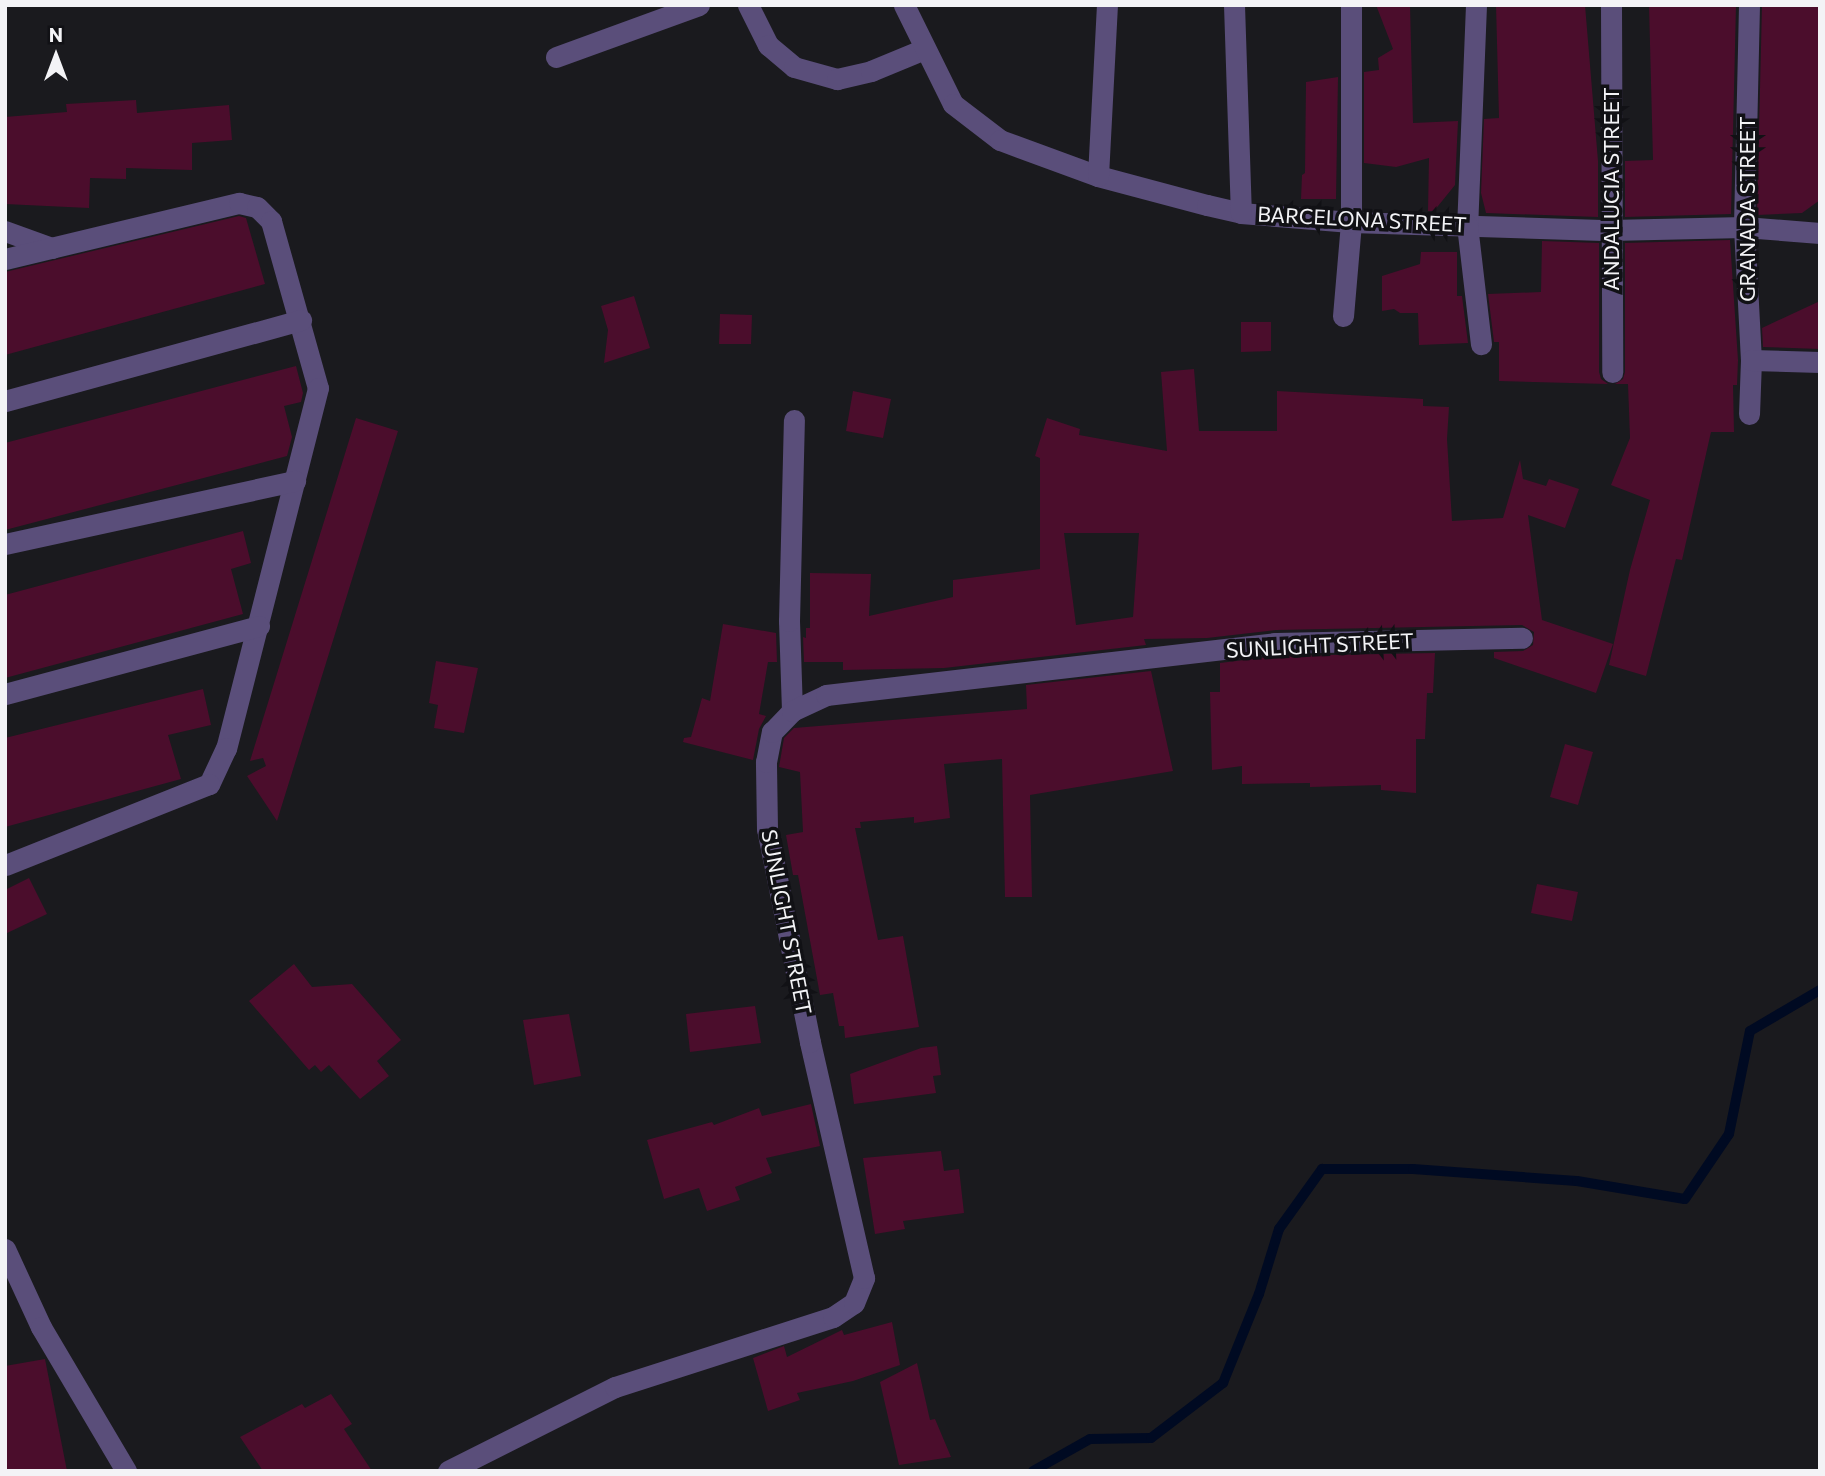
<!DOCTYPE html>
<style>
body{margin:0}
#map{position:relative;width:1825px;height:1476px;overflow:hidden;background:#1a1a1e;font-family:Commissioner,sans-serif}
div>[style]{position:absolute}
.stream>*{height:10px;margin:-5px;padding:0 5px;transform-origin:5px;border-radius:5px;background:#000a22}
.building>*{inset:0;background:#4b0d2c}
.minor>*{height:21px;margin:-10.5px;padding:0 10.5px;transform-origin:10.5px;border-radius:10.5px;background:#5a4e7a}
span{translate:-50% -50%;white-space:nowrap;text-align:center;line-height:1.15;-webkit-text-stroke:7px #111115;paint-order:stroke}
.street-label{font-size:21px;color:#f3f3f6}
.frame{position:absolute;inset:0;border:7px solid #f3f3f6;pointer-events:none}
.north{position:absolute;left:21px;top:21px;width:70px;height:70px;-webkit-text-stroke:5px #111115;paint-order:stroke;rotate:0deg;font-size:19px;font-weight:700;line-height:28px;text-align:center;color:#f3f3f6}
.north::after{content:'';display:block;margin:auto;width:24px;height:32px;background:#f3f3f6;clip-path:polygon(50% 0,100% 100%,50% 72%,0 100%)}
</style>
<div id="map">
<div class="stream">
<div style="left:1033px;top:1471px;width:65px;rotate:-29.3deg"></div>
<div style="left:1090px;top:1439px;width:61px;rotate:-0.9deg"></div>
<div style="left:1151px;top:1438px;width:91px;rotate:-37.4deg"></div>
<div style="left:1223px;top:1383px;width:96px;rotate:-68deg"></div>
<div style="left:1259px;top:1294px;width:68px;rotate:-72.9deg"></div>
<div style="left:1279px;top:1229px;width:74px;rotate:-54.4deg"></div>
<div style="left:1322px;top:1169px;width:91px"></div>
<div style="left:1413px;top:1169px;width:164px;rotate:4.2deg"></div>
<div style="left:1577px;top:1181px;width:109px;rotate:9.5deg"></div>
<div style="left:1685px;top:1199px;width:78px;rotate:-55.9deg"></div>
<div style="left:1729px;top:1134px;width:105px;rotate:-78.5deg"></div>
<div style="left:1750px;top:1031px;width:81px;rotate:-30.4deg"></div>
</div>
<div class="building">
<div style="clip-path:polygon(1376px 5px,1410px 5px,1413px 123px,1458px 121px,1455px 185px,1434px 211px,1428px 211px,1429px 158px,1396px 167px,1364px 163px,1364px 72px,1379px 70px,1378px 58px,1393px 49px)"></div>
<div style="clip-path:polygon(1496px 5px,1585px 5px,1598px 161px,1598px 217px,1486px 213px,1481px 193px,1484px 119px,1499px 118px)"></div>
<div style="clip-path:polygon(1649px 5px,1736px 5px,1731px 214px,1625px 217px,1625px 161px,1653px 160px)"></div>
<div style="clip-path:polygon(1762px 5px,1820px 5px,1820px 200px,1802px 213px,1757px 215px)"></div>
<div style="clip-path:polygon(1338px 77px,1336px 199px,1301px 199px,1302px 175px,1305px 173px,1306px 82px)"></div>
<div style="clip-path:polygon(136px 100px,137px 113px,229px 105px,232px 140px,192px 143px,192px 170px,126px 168px,126px 179px,90px 178px,89px 208px,5px 204px,5px 117px,67px 112px,66px 104px)"></div>
<div style="clip-path:polygon(239px 216px,246px 218px,265px 284px,5px 355px,5px 272px)"></div>
<div style="clip-path:polygon(1730px 240px,1738px 360px,1737px 385px,1733px 385px,1734px 432px,1711px 432px,1682px 560px,1676px 559px,1646px 676px,1609px 665px,1630px 570px,1650px 500px,1611px 485px,1630px 438px,1628px 384px,1615px 384px,1623px 379px,1625px 372px,1625px 243px)"></div>
<div style="clip-path:polygon(1542px 241px,1599px 243px,1599px 372px,1601px 379px,1608px 384px,1499px 381px,1499px 342px,1494px 342px,1488px 294px,1541px 292px)"></div>
<div style="clip-path:polygon(1421px 252px,1457px 252px,1457px 296px,1462px 296px,1468px 343px,1419px 345px,1418px 313px,1400px 313px,1394px 309px,1382px 311px,1382px 276px,1420px 264px)"></div>
<div style="clip-path:polygon(634px 296px,650px 348px,604px 363px,608px 330px,601px 306px)"></div>
<div style="clip-path:polygon(1820px 301px,1820px 349px,1763px 347px,1762px 328px)"></div>
<div style="clip-path:polygon(720px 314px,752px 315px,751px 344px,719px 344px)"></div>
<div style="clip-path:polygon(1241px 322px,1271px 322px,1271px 351px,1241px 352px)"></div>
<div style="clip-path:polygon(296px 366px,303px 393px,301px 402px,284px 406px,292px 437px,287px 456px,5px 530px,5px 443px)"></div>
<div style="clip-path:polygon(evenodd,1194px 369px,1199px 431px,1277px 431px,1277px 391px,1423px 399px,1423px 406px,1449px 407px,1447px 439px,1452px 521px,1503px 518px,1520px 460px,1523px 479px,1546px 486px,1549px 479px,1579px 489px,1565px 528px,1528px 515px,1542px 620px,1613px 644px,1596px 693px,1494px 658px,1494px 652px,1523px 651px,1533px 645px,1534px 632px,1522px 625px,1276px 630px,1207px 638px,1144px 639px,1146px 645px,944px 668px,843px 670px,843px 662px,804px 662px,803px 637px,806px 638px,806px 628px,810px 628px,810px 573px,871px 574px,869px 616px,953px 597px,953px 580px,1040px 569px,1040px 458px,1035px 456px,1047px 418px,1080px 429px,1079px 435px,1167px 451px,1161px 372px,1194px 369px,1064px 533px,1139px 533px,1133px 617px,1076px 625px,1064px 533px)"></div>
<div style="clip-path:polygon(853px 391px,891px 399px,883px 438px,846px 431px)"></div>
<div style="clip-path:polygon(356px 418px,398px 431px,277px 821px,247px 776px,266px 766px,263px 758px,250px 761px)"></div>
<div style="clip-path:polygon(243px 531px,251px 563px,231px 569px,243px 614px,5px 678px,5px 595px)"></div>
<div style="clip-path:polygon(723px 624px,776px 633px,777px 662px,768px 662px,759px 714px,766px 716px,759px 729px,753px 760px,683px 742px,684px 738px,691px 737px,702px 698px,710px 701px)"></div>
<div style="clip-path:polygon(1435px 653px,1433px 693px,1427px 693px,1425px 739px,1416px 739px,1416px 793px,1381px 790px,1381px 785px,1310px 787px,1310px 783px,1242px 784px,1242px 766px,1212px 770px,1210px 692px,1220px 692px,1220px 663px,1277px 656px)"></div>
<div style="clip-path:polygon(436px 661px,478px 668px,464px 733px,434px 728px,438px 705px,429px 703px)"></div>
<div style="clip-path:polygon(1151px 671px,1173px 771px,1030px 795px,1032px 897px,1005px 897px,1002px 759px,944px 764px,950px 818px,914px 823px,914px 817px,860px 822px,861px 828px,855px 828px,878px 940px,903px 936px,919px 1027px,845px 1038px,844px 1026px,839px 1026px,833px 993px,820px 995px,798px 875px,793px 875px,786px 835px,803px 832px,800px 772px,779px 767px,784px 738px,794px 728px,1027px 709px,1026px 685px)"></div>
<div style="clip-path:polygon(203px 689px,211px 725px,168px 735px,181px 779px,5px 827px,5px 738px)"></div>
<div style="clip-path:polygon(1565px 744px,1593px 752px,1578px 805px,1550px 797px)"></div>
<div style="clip-path:polygon(29px 878px,47px 914px,5px 934px,5px 890px)"></div>
<div style="clip-path:polygon(1537px 884px,1578px 892px,1572px 921px,1531px 913px)"></div>
<div style="clip-path:polygon(294px 964px,312px 987px,352px 984px,401px 1040px,377px 1061px,389px 1076px,360px 1099px,329px 1065px,321px 1072px,315px 1065px,309px 1070px,249px 1001px)"></div>
<div style="clip-path:polygon(755px 1006px,761px 1043px,690px 1052px,686px 1014px)"></div>
<div style="clip-path:polygon(569px 1014px,581px 1076px,534px 1085px,523px 1020px)"></div>
<div style="clip-path:polygon(937px 1046px,941px 1075px,933px 1076px,936px 1093px,854px 1104px,850px 1074px,921px 1048px)"></div>
<div style="clip-path:polygon(811px 1104px,820px 1146px,766px 1158px,772px 1173px,735px 1187px,740px 1200px,707px 1211px,699px 1188px,664px 1199px,647px 1140px,712px 1122px,714px 1125px,759px 1108px,762px 1116px)"></div>
<div style="clip-path:polygon(941px 1151px,944px 1171px,959px 1169px,964px 1213px,903px 1221px,905px 1229px,875px 1234px,863px 1158px)"></div>
<div style="clip-path:polygon(892px 1322px,900px 1365px,853px 1381px,797px 1393px,800px 1400px,768px 1411px,753px 1358px,784px 1346px,787px 1357px,842px 1330px,844px 1335px)"></div>
<div style="clip-path:polygon(45px 1359px,67px 1471px,5px 1471px,5px 1366px)"></div>
<div style="clip-path:polygon(917px 1363px,930px 1420px,935px 1419px,951px 1457px,899px 1465px,880px 1382px)"></div>
<div style="clip-path:polygon(331px 1394px,352px 1424px,344px 1429px,372px 1471px,263px 1471px,240px 1437px,302px 1404px,305px 1408px)"></div>
</div>
<div class="minor">
<div style="left:748px;top:5px;width:45px;rotate:63.4deg"></div>
<div style="left:768px;top:45px;width:34px;rotate:40deg"></div>
<div style="left:794px;top:67px;width:45px;rotate:15.6deg"></div>
<div style="left:837px;top:79px;width:35px;rotate:-13deg"></div>
<div style="left:871px;top:71px;width:57px;rotate:-22.5deg"></div>
<div style="left:904px;top:5px;width:110px;rotate:63.7deg"></div>
<div style="left:953px;top:104px;width:59px;rotate:37.5deg"></div>
<div style="left:1000px;top:140px;width:104px;rotate:20.2deg"></div>
<div style="left:1098px;top:176px;width:113px;rotate:14.9deg"></div>
<div style="left:1207px;top:205px;width:35px;rotate:13deg"></div>
<div style="left:1241px;top:213px;width:110px;rotate:4.7deg"></div>
<div style="left:1351px;top:222px;width:259px;rotate:1.8deg"></div>
<div style="left:1610px;top:230px;width:134px;rotate:-1.3deg"></div>
<div style="left:1744px;top:227px;width:76px;rotate:4.5deg"></div>
<div style="left:1234px;top:5px;width:208px;rotate:88.1deg"></div>
<div style="left:1476px;top:5px;width:220px;rotate:92.3deg"></div>
<div style="left:1467px;top:225px;width:120px;rotate:83.3deg"></div>
<div style="left:1611px;top:5px;width:367px;rotate:89.8deg"></div>
<div style="left:1749px;top:5px;width:222px;rotate:91.3deg"></div>
<div style="left:1744px;top:227px;width:133px;rotate:87deg"></div>
<div style="left:1751px;top:360px;width:54px;rotate:92.1deg"></div>
<div style="left:556px;top:57px;width:152px;rotate:-20deg"></div>
<div style="left:1098px;top:176px;width:171px;rotate:-87deg"></div>
<div style="left:5px;top:231px;width:50px;rotate:19.9deg"></div>
<div style="left:5px;top:259px;width:241px;rotate:-13.5deg"></div>
<div style="left:239px;top:203px;width:18px;rotate:13deg"></div>
<div style="left:257px;top:207px;width:20px;rotate:45deg"></div>
<div style="left:271px;top:221px;width:173px;rotate:74.3deg"></div>
<div style="left:318px;top:388px;width:372px;rotate:104.3deg"></div>
<div style="left:226px;top:748px;width:40px;rotate:115deg"></div>
<div style="left:209px;top:784px;width:219px;rotate:158.3deg"></div>
<div style="left:1343px;top:316px;width:94px;rotate:-85.1deg"></div>
<div style="left:1351px;top:222px;width:217px;rotate:-90deg"></div>
<div style="left:1751px;top:360px;width:69px;rotate:1.7deg"></div>
<div style="left:5px;top:401px;width:307px;rotate:-15.3deg"></div>
<div style="left:5px;top:544px;width:297px;rotate:-12.3deg"></div>
<div style="left:5px;top:694px;width:263px;rotate:-15deg"></div>
<div style="left:792px;top:711px;width:90px;rotate:-91.9deg"></div>
<div style="left:789px;top:621px;width:201px;rotate:-88.6deg"></div>
<div style="left:5px;top:1249px;width:86px;rotate:65.2deg"></div>
<div style="left:41px;top:1327px;width:167px;rotate:59.4deg"></div>
<div style="left:448px;top:1471px;width:187px;rotate:-26.7deg"></div>
<div style="left:615px;top:1387px;width:229px;rotate:-17.8deg"></div>
<div style="left:833px;top:1317px;width:25px;rotate:-34deg"></div>
<div style="left:854px;top:1303px;width:27px;rotate:-68deg"></div>
<div style="left:864px;top:1278px;width:242px;rotate:-102.9deg"></div>
<div style="left:810px;top:1042px;width:217px;rotate:-101.4deg"></div>
<div style="left:767px;top:829px;width:67px;rotate:-90.9deg"></div>
<div style="left:766px;top:762px;width:31px;rotate:-79deg"></div>
<div style="left:772px;top:732px;width:29px;rotate:-46deg"></div>
<div style="left:792px;top:711px;width:38px;rotate:-25deg"></div>
<div style="left:826px;top:695px;width:453px;rotate:-6.6deg"></div>
<div style="left:1276px;top:643px;width:246px;rotate:-1.2deg"></div>
</div>
<div class="street-label">
<span style="left:1611px;top:189px;rotate:-90deg">ANDALUCIA STREET</span>
<span style="left:1747px;top:209px;rotate:-90deg">GRANADA STREET</span>
<span style="left:1362px;top:219px;rotate:3deg">BARCELONA STREET</span>
<span style="left:1320px;top:645px;rotate:-3deg">SUNLIGHT STREET</span>
<span style="left:787px;top:922px;rotate:79deg">SUNLIGHT STREET</span>
</div>
<div class="frame"></div>
<div class="north">N</div>
</div>
